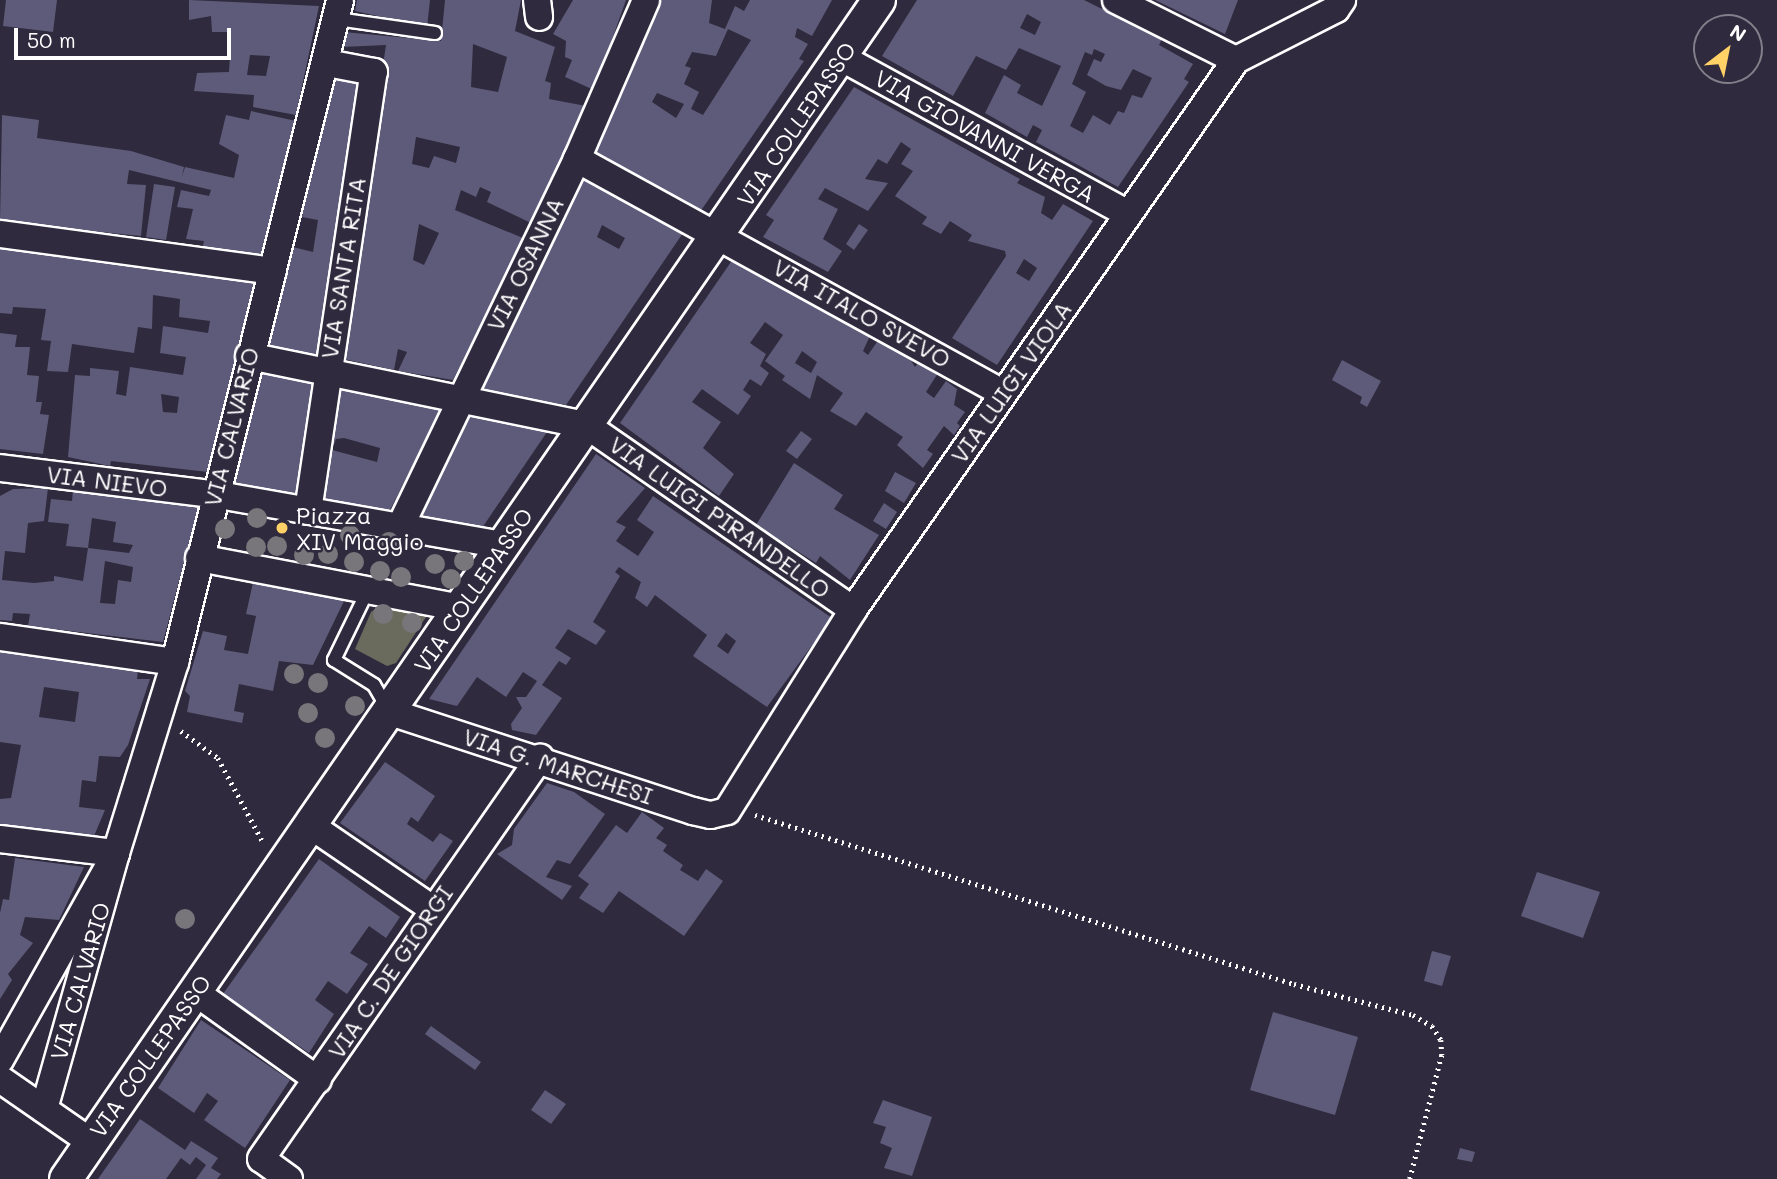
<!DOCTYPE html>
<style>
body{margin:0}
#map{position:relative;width:1777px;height:1179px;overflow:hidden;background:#2f2a3d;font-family:Mali,sans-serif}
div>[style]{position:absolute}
.green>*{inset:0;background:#6a6b5d}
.building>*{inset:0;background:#5d5b79}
.path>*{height:4.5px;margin-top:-2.25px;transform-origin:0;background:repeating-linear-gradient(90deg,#fff 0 2px,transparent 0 7px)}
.roads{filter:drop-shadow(2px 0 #fff) drop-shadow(-2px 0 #fff) drop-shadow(0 2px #fff) drop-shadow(0 -2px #fff)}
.service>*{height:12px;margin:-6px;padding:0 6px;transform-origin:6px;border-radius:6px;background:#2f2a3d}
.minor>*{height:26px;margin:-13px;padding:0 13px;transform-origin:13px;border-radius:13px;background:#2f2a3d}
.tertiary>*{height:32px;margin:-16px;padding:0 16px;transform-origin:16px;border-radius:16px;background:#2f2a3d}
.trees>*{width:20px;height:20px;margin:-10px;border-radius:50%;background:#78767b}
.dots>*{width:19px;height:19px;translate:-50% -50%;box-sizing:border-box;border:4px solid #2f2a3d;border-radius:50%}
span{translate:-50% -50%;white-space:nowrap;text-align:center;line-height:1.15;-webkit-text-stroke:5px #2f2a3d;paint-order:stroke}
.street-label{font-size:23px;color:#fff}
.poi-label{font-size:23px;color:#fff}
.left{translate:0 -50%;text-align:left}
.north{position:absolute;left:1693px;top:14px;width:70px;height:70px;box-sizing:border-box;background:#2f2a3d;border:2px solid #827f8b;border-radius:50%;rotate:32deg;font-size:19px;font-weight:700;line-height:28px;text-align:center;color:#fff}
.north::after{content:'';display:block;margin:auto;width:24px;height:32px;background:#ffd166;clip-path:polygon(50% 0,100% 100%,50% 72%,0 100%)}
.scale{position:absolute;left:14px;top:28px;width:217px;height:32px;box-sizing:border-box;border:4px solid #fff;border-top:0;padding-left:9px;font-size:21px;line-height:24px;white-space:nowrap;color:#fff;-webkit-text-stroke:5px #2f2a3d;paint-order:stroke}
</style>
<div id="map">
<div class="green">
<div style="clip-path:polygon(381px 605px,426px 617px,396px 663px,387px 666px,355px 649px,371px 612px)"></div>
</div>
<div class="building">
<div style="clip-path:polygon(6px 0,57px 0,53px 32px,3px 26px)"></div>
<div style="clip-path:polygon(evenodd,189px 0,319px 6px,296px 115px,253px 107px,254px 95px,194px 91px,197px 73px,229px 72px,230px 55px,227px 32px,212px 32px,211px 16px,189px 20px,189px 0,250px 55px,270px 56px,266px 76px,247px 75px,250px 55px)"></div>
<div style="clip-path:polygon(357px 0,430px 0,427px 27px,355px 11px)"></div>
<div style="clip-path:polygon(evenodd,445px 0,521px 0,515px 31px,555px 47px,545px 81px,551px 83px,549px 99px,586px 106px,531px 223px,487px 202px,491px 192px,480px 187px,476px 197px,461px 190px,455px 210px,523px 238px,453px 380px,398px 371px,407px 352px,398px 349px,394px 370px,339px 358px,386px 45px,342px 47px,344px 32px,441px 41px,445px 0,473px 44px,507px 57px,498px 92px,471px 87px,473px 44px,445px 0,416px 137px,460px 147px,456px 163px,434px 156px,429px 168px,412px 164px,416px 137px,445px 0,419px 224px,439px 233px,424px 265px,413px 260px,419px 224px)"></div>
<div style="clip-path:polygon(573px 0,626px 0,594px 90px,565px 77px,572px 60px,565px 57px,566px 41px,553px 34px)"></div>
<div style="clip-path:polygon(evenodd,657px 0,712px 0,709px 23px,725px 29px,735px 6px,744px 11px,750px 0,832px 0,812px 36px,797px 28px,795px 37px,808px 44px,799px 59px,804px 61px,700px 212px,588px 154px,657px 0,728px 29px,751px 40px,703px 115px,691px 109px,699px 92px,684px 84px,691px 68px,685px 66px,692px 52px,716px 56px,728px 29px,657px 0,657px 93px,684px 104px,676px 118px,652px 102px,657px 93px)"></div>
<div style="clip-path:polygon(evenodd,917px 0,1084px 0,1162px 39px,1159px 45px,1193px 64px,1184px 79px,1189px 82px,1118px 187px,1036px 142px,1042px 130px,1033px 125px,1027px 137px,985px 113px,1004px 75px,1021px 85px,1017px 93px,1042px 106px,1061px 66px,1019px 48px,1006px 70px,976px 56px,953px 96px,882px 56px,917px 0,1027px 14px,1041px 22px,1035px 35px,1020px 28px,1027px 14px,917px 0,1094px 49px,1105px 54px,1101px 62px,1094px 59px,1087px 75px,1106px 86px,1121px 90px,1133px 69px,1152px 78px,1142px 98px,1132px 95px,1124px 113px,1118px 111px,1110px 125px,1093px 115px,1083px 133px,1070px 126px,1086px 92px,1072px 84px,1085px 52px,1092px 55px,1094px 49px)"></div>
<div style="clip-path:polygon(1155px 0,1238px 0,1225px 34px)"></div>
<div style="clip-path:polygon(330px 77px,360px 82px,320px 356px,265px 344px,285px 245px,313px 252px,318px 220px,302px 217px,305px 196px,297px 195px)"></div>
<div style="clip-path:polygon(evenodd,854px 87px,1020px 179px,1017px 183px,1045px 197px,1041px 213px,1052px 220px,1063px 204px,1093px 221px,997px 365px,952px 338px,1006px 256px,1005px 251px,968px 241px,972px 235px,950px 221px,941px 234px,922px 224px,927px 217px,895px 196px,913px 171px,901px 164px,911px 149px,901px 142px,887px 164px,878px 159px,865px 179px,888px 183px,868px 211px,825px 188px,818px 199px,838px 209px,823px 239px,842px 251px,828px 272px,763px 237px,774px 220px,766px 215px,854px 87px,1024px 259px,1037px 268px,1029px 281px,1016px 273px,1024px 259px)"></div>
<div style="clip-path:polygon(251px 111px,296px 121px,267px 255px,202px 249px,204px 241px,186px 239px,193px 209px,177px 207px,181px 190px,209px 196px,211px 190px,129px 170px,127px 184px,146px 185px,141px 236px,0 222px,2px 115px,39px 120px,37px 138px,131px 151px,184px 167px,182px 177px,185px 167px,234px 178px,239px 155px,219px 144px,226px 115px,249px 120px)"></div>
<div style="clip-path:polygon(evenodd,580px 174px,685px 230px,566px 405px,477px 389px,580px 174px,602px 225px,625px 238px,619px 249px,597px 237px,602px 225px)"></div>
<div style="clip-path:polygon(154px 184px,175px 187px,166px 240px,146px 237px)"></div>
<div style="clip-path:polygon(859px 224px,868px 230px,854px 250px,846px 244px)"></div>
<div style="clip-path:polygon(evenodd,0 249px,181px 273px,182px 267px,258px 282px,208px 472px,111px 461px,110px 466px,68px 457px,75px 375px,90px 376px,90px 368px,119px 371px,116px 394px,126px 396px,130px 367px,183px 375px,186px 357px,160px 353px,163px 326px,208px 333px,210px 321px,179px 317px,180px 299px,153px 295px,152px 329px,138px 327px,134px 353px,72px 344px,68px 372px,47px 371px,51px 341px,41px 340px,46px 309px,13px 307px,12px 314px,0 313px,0 249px,161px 394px,179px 397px,177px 413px,163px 412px,161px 394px)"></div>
<div style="clip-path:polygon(evenodd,733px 259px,870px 336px,863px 351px,868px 355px,877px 342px,905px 351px,915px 367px,918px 363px,938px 373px,926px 392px,934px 398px,946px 381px,957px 389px,954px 405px,965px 412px,957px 423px,960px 426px,954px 435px,944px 426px,927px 450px,933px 454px,923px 468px,897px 445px,903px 437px,866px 412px,856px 426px,830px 411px,843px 393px,817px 375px,810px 399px,782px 380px,785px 376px,765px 361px,783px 335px,765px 322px,750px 343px,766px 354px,760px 366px,769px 373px,761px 386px,750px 379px,743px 390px,751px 396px,738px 415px,702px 389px,692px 402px,721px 422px,703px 448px,734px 474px,719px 496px,620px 423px,733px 259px,802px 351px,817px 362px,811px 373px,795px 363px,802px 351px)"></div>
<div style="clip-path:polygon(0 333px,17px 335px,15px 347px,30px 347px,27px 375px,39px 376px,36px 402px,42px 402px,40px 414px,49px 415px,43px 454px,0 449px)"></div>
<div style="clip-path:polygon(1342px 360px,1381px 381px,1367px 407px,1360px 403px,1362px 397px,1332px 380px)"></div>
<div style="clip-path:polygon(259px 368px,315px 380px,300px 474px,305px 475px,301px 500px,229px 487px)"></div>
<div style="clip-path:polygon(evenodd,336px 383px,442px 407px,389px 512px,316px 500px,336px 383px,344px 438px,380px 448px,377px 462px,332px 450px,336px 439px,344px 438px)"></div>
<div style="clip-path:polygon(466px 410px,549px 429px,482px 528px,417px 516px)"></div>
<div style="clip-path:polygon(801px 431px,812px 439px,797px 459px,786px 451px)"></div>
<div style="clip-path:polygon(evenodd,596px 454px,645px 488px,616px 522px,626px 527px,616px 541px,638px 556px,654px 532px,637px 520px,653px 496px,832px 618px,767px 707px,693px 656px,707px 635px,655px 595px,647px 607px,635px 598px,641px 582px,619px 567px,615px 572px,620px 576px,593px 622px,606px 631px,596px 645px,568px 629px,555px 648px,571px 658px,566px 665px,559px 661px,542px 685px,562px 698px,536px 735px,512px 730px,511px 724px,522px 708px,516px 697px,526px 697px,537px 681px,523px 672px,506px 697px,477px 677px,457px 706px,429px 699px,596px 454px,726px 633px,736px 641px,728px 654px,717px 646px,726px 633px)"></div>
<div style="clip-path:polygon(794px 463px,843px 495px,834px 509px,879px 535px,850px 580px,820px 556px,816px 563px,756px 525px)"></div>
<div style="clip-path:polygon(895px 472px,916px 483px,904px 503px,885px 491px)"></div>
<div style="clip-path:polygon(evenodd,48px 488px,44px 521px,28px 523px,25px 553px,5px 551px,2px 580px,34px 583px,54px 581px,54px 576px,83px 581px,88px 548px,129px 553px,133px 545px,113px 542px,116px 522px,92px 518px,88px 548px,66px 546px,69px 524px,48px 522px,51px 499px,72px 501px,73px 490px,199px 505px,163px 642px,28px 626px,30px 614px,13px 613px,12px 621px,0 620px,0 496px,13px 489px,48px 488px,105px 561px,133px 567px,131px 582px,118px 580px,115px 604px,100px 603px,105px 561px)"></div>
<div style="clip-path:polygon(884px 503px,897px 512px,886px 529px,873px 521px)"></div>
<div style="clip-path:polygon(254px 578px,346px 597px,313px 665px,279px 661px,273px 691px,239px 684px,234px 711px,244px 713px,242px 723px,187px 712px,190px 696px,185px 691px,203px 631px,227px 636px,224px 650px,248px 654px,256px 616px,246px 614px)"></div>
<div style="clip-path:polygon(evenodd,0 652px,138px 670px,137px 679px,150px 679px,128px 745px,120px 757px,99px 756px,96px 782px,82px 780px,79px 807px,105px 810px,94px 836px,0 824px,0 799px,11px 798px,21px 745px,0 742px,0 652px,44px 687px,79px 692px,75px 722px,39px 717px,44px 687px)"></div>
<div style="clip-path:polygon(385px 762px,435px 796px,418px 822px,411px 817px,407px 824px,433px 842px,440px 833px,453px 841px,425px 881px,340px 823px)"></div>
<div style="clip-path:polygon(547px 783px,574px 792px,605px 814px,570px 864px,557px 860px,546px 877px,572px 886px,562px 900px,497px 854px,512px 845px,514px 829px)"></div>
<div style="clip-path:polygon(642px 812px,664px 828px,656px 838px,667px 845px,663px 851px,683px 865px,680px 870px,698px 881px,706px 869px,723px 881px,684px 936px,619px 891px,603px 913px,579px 898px,589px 884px,578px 876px,616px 825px,627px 833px)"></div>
<div style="clip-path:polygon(15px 858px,84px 867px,59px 920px,25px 917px,20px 935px,33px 943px,8px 974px,12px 980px,0 999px,0 913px,3px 899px,9px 900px)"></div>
<div style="clip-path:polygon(319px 859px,400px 917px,386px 938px,369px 926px,350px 953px,368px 964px,347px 994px,328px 981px,315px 1000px,334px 1014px,309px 1053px,223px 994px)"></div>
<div style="clip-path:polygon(1537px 872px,1600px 892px,1583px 938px,1521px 916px)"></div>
<div style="clip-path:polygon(1432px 951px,1451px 956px,1442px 986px,1424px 981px)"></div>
<div style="clip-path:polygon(1273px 1012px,1358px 1037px,1335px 1115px,1250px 1090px)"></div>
<div style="clip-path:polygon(201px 1020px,290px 1080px,245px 1148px,204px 1120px,218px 1101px,207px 1093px,194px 1113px,158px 1088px)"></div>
<div style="clip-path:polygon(431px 1026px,481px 1062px,475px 1070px,425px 1034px)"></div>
<div style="clip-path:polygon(545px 1090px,566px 1104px,551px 1124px,531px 1110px)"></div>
<div style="clip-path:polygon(883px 1100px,932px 1117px,912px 1176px,884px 1168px,892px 1148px,880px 1143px,886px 1127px,873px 1123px)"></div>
<div style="clip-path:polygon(140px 1119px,185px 1150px,191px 1141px,218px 1158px,211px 1168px,221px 1174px,217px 1179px,196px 1179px,206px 1165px,196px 1157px,190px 1165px,181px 1158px,166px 1179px,98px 1179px)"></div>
<div style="clip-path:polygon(1460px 1148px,1475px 1152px,1472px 1162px,1457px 1159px)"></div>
</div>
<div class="path">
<div style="left:181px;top:731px;width:46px;rotate:36.1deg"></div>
<div style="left:218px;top:758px;width:95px;rotate:61.8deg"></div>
<div style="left:755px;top:815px;width:565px;rotate:17.41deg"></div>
<div style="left:1294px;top:984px;width:123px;rotate:14.6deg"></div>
<div style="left:1413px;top:1015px;width:22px;rotate:30deg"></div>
<div style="left:1432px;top:1026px;width:17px;rotate:57deg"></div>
<div style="left:1441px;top:1040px;width:15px;rotate:86deg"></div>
<div style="left:1442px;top:1055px;width:128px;rotate:104.5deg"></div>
</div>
<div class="roads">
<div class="service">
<div style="left:337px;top:19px;width:99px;rotate:8.1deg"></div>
<div style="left:368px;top:590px;width:78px;rotate:115.9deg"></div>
<div style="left:334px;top:660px;width:47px;rotate:32deg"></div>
<div style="left:374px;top:685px;width:28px;rotate:60deg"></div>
</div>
<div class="minor">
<div style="left:537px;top:0;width:17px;rotate:83deg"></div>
<div style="left:1116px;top:0;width:134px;rotate:26.6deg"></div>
<div style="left:842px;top:58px;width:326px;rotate:28.6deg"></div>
<div style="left:577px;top:159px;width:486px;rotate:28.8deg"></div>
<div style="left:0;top:234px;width:275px;rotate:7.7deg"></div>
<div style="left:249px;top:356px;width:344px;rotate:11.6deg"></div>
<div style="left:586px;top:425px;width:325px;rotate:34.7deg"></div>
<div style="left:0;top:468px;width:215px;rotate:7deg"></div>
<div style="left:213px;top:494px;width:294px;rotate:10deg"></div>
<div style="left:308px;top:511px;width:444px;rotate:-81.5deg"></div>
<div style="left:374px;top:72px;width:48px;rotate:-169.2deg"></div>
<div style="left:400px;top:527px;width:408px;rotate:-64.3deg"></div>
<div style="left:577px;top:159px;width:173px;rotate:-66.5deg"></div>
<div style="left:199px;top:558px;width:266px;rotate:10.8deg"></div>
<div style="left:0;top:637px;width:177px;rotate:8.1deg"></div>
<div style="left:390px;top:712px;width:319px;rotate:18.1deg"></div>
<div style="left:693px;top:811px;width:18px;rotate:13deg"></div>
<div style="left:711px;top:815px;width:16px;rotate:-14deg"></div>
<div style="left:727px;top:811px;width:237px;rotate:-57.9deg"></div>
<div style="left:853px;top:610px;width:670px;rotate:-55.15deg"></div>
<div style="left:1236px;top:60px;width:112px;rotate:-27deg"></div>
<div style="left:1336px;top:9px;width:11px;rotate:-56deg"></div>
<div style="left:310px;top:825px;width:147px;rotate:34.4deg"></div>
<div style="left:0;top:839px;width:117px;rotate:6.9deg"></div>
<div style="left:116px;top:853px;width:266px;rotate:105.7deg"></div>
<div style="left:195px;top:992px;width:151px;rotate:35.6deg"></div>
<div style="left:0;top:1060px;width:237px;rotate:-60.7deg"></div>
<div style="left:116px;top:853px;width:200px;rotate:-72.8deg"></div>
<div style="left:175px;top:662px;width:682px;rotate:-76deg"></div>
<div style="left:0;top:1079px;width:111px;rotate:34.7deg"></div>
<div style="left:289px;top:1179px;width:34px;rotate:-144deg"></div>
<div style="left:261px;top:1159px;width:489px;rotate:-55.2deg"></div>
</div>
<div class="tertiary">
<div style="left:66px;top:1179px;width:1432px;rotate:-55.41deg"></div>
</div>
</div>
<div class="trees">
<div style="left:257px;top:518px"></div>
<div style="left:225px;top:529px"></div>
<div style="left:350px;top:535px"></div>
<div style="left:389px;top:542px"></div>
<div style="left:277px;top:546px"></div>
<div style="left:256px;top:547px"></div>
<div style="left:328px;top:554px"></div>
<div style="left:304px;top:555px"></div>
<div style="left:464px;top:561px"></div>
<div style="left:354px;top:562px"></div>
<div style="left:435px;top:564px"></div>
<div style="left:380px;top:571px"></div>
<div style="left:401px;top:577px"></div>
<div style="left:451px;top:579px"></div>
<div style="left:383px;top:614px"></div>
<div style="left:412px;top:623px"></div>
<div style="left:294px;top:674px"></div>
<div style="left:318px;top:683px"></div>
<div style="left:355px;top:706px"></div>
<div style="left:308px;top:713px"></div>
<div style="left:325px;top:738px"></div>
<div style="left:185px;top:919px"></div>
</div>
<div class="dots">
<div style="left:282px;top:528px;background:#ffd166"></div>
</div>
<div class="street-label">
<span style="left:796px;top:124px;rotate:-56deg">VIA COLLEPASSO</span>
<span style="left:985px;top:136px;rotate:29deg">VIA GIOVANNI VERGA</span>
<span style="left:525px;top:264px;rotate:-64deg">VIA OSANNA</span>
<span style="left:343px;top:268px;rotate:-81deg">VIA SANTA RITA</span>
<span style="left:862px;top:313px;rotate:29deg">VIA ITALO SVEVO</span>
<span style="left:1011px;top:382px;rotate:-55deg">VIA LUIGI VIOLA</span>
<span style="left:231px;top:427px;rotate:-76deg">VIA CALVARIO</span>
<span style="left:107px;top:481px;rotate:7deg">VIA NIEVO</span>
<span style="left:720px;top:517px;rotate:35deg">VIA LUIGI PIRANDELLO</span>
<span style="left:473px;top:590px;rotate:-56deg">VIA COLLEPASSO</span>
<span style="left:558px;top:766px;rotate:18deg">VIA G. MARCHESI</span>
<span style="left:390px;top:972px;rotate:-56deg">VIA C. DE GIORGI</span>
<span style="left:80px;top:981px;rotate:-74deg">VIA CALVARIO</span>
<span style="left:150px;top:1056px;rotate:-55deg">VIA COLLEPASSO</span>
</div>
<div class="poi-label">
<span class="left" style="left:296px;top:528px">Piazza<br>XIV Maggio</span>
</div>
<div class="north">N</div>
<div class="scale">50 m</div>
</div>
